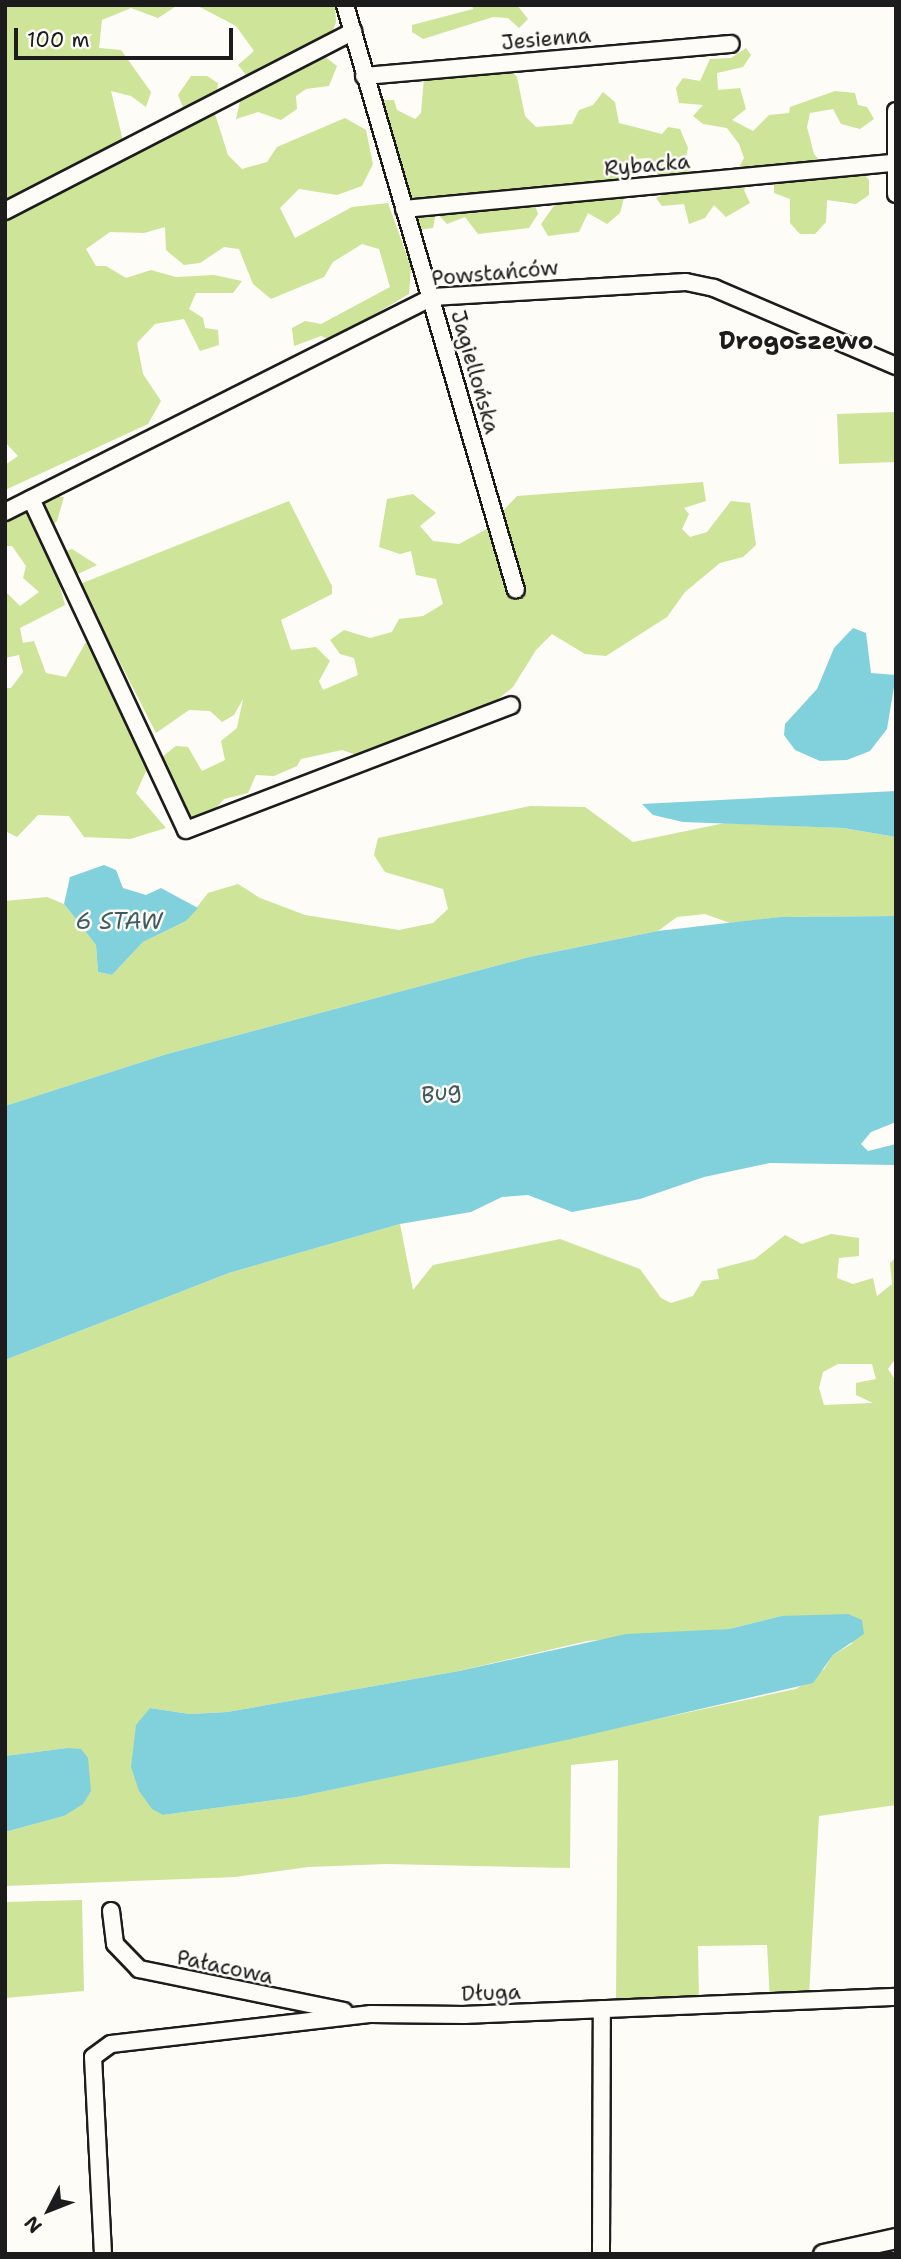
<!DOCTYPE html>
<meta charset="utf-8">
<style>
body{margin:0}
#map{position:relative;width:901px;height:2259px;overflow:hidden;background:#fdfcf7;font-family:"Shantell Sans",sans-serif}
div>[style]{position:absolute}
.green>*{inset:0;background:#cde499}
.water>*{inset:0;background:#81d1dd}
.roads{filter:drop-shadow(2px 0 #1c1c1c) drop-shadow(-2px 0 #1c1c1c) drop-shadow(0 2px #1c1c1c) drop-shadow(0 -2px #1c1c1c)}
.minor>*{height:16px;margin:-8px;padding:0 8px;transform-origin:8px;border-radius:8px;background:#fdfcf7}
.tertiary>*{height:19px;margin:-9.5px;padding:0 9.5px;transform-origin:9.5px;border-radius:9.5px;background:#fdfcf7}
span{translate:-50% -50%;white-space:nowrap;text-align:center;line-height:1.15;-webkit-text-stroke:5px #fdfcf7;paint-order:stroke}
.street-label{font-size:21px;color:#1c1c1c}
.water-label{font-size:23px;color:#3f5b60;font-style:italic}
.quarter-label{font-size:24px;color:#1c1c1c;font-weight:700}
.frame{position:absolute;inset:0;border:7px solid #1c1c1c;pointer-events:none}
.north{position:absolute;left:14px;top:2175px;width:70px;height:70px;-webkit-text-stroke:5px #fdfcf7;paint-order:stroke;rotate:228deg;font-size:19px;font-weight:700;line-height:28px;text-align:center;color:#1c1c1c}
.north::after{content:'';display:block;margin:auto;width:24px;height:32px;background:#1c1c1c;clip-path:polygon(50% 0,100% 100%,50% 72%,0 100%)}
.scale{position:absolute;left:14px;top:28px;width:219px;height:32px;box-sizing:border-box;border:4px solid #1c1c1c;border-top:0;padding-left:9px;font-size:21px;line-height:24px;white-space:nowrap;color:#1c1c1c;-webkit-text-stroke:5px #fdfcf7;paint-order:stroke}
</style>
<div id="map">
<div class="green">
<div style="clip-path:polygon(5px 5px,178px 5px,158px 18px,131px 8px,102px 20px,99px 48px,121px 50px,151px 92px,146px 107px,131px 96px,111px 91px,123px 141px,190px 124px,178px 95px,191px 76px,207px 76px,218px 83px,215px 114px,228px 155px,242px 169px,267px 162px,277px 147px,345px 118px,366px 130px,373px 164px,362px 186px,337px 195px,299px 189px,280px 208px,295px 238px,352px 207px,388px 203px,411px 267px,409px 294px,331px 340px,321px 336px,294px 346px,292px 328px,305px 321px,321px 324px,390px 287px,379px 249px,362px 244px,333px 262px,324px 277px,271px 299px,253px 284px,239px 249px,224px 247px,200px 263px,184px 265px,166px 250px,165px 227px,144px 233px,110px 232px,86px 249px,96px 266px,106px 266px,126px 278px,151px 270px,176px 277px,214px 275px,242px 281px,233px 293px,196px 293px,189px 309px,203px 318px,205px 328px,218px 330px,219px 345px,200px 351px,184px 319px,155px 324px,137px 343px,143px 374px,161px 401px,148px 424px,5px 490px,5px 465px,18px 456px,5px 442px)"></div>
<div style="clip-path:polygon(196px 5px,335px 5px,336px 22px,324px 56px,337px 66px,329px 86px,306px 89px,296px 96px,297px 109px,281px 120px,258px 112px,236px 119px,246px 75px,238px 65px,254px 51px,236px 26px)"></div>
<div style="clip-path:polygon(472px 5px,517px 5px,528px 19px,519px 28px,508px 18px,493px 17px,423px 39px,412px 32px,412px 25px,473px 9px)"></div>
<div style="clip-path:polygon(746px 48px,751px 55px,743px 67px,717px 73px,718px 90px,740px 88px,746px 109px,732px 120px,753px 131px,769px 115px,789px 113px,790px 107px,835px 91px,855px 93px,858px 105px,867px 107px,874px 119px,860px 129px,841px 124px,833px 109px,810px 113px,807px 127px,814px 154px,832px 176px,861px 171px,869px 180px,869px 195px,856px 204px,827px 200px,826px 222px,815px 234px,800px 234px,790px 223px,790px 199px,774px 193px,774px 182px,758px 171px,744px 190px,750px 203px,726px 217px,714px 205px,705px 218px,689px 224px,684px 204px,662px 206px,656px 198px,665px 193px,667px 178px,658px 175px,649px 158px,634px 159px,620px 213px,607px 224px,588px 213px,579px 232px,548px 236px,541px 224px,556px 203px,541px 189px,531px 194px,538px 214px,529px 228px,478px 234px,465px 217px,447px 224px,436px 212px,433px 228px,417px 230px,380px 100px,394px 100px,397px 110px,415px 119px,421px 113px,424px 77px,511px 70px,517px 77px,525px 116px,536px 127px,572px 124px,579px 110px,593px 105px,603px 92px,615px 102px,619px 123px,662px 134px,668px 127px,680px 129px,688px 148px,684px 166px,696px 174px,737px 171px,744px 158px,739px 144px,727px 128px,703px 124px,693px 116px,703px 105px,679px 103px,676px 88px,683px 78px,700px 81px,710px 59px,731px 58px)"></div>
<div style="clip-path:polygon(896px 412px,896px 462px,839px 464px,837px 414px)"></div>
<div style="clip-path:polygon(703px 482px,706px 501px,684px 508px,689px 514px,682px 529px,690px 537px,707px 532px,731px 501px,750px 503px,756px 545px,743px 557px,720px 563px,685px 592px,667px 617px,606px 656px,585px 654px,552px 634px,536px 650px,513px 687px,465px 725px,365px 758px,342px 750px,301px 759px,297px 766px,274px 776px,256px 775px,248px 793px,224px 799px,213px 812px,192px 822px,162px 757px,176px 746px,188px 747px,202px 771px,225px 760px,221px 741px,237px 728px,243px 699px,234px 715px,222px 722px,210px 711px,189px 710px,156px 733px,80px 584px,289px 501px,332px 586px,332px 594px,281px 620px,291px 650px,316px 647px,330px 661px,319px 681px,323px 690px,358px 675px,354px 658px,340px 654px,330px 640px,344px 630px,370px 638px,392px 632px,399px 619px,423px 616px,443px 604px,436px 579px,416px 575px,411px 551px,400px 554px,379px 547px,387px 499px,413px 494px,436px 513px,420px 526px,433px 541px,459px 544px,485px 530px,517px 496px)"></div>
<div style="clip-path:polygon(53px 496px,64px 497px,57px 521px,37px 538px,49px 556px,72px 549px,97px 565px,59px 583px,65px 605px,20px 628px,23px 643px,34px 641px,46px 673px,66px 677px,86px 642px,106px 675px,148px 767px,136px 793px,166px 828px,130px 839px,84px 837px,69px 816px,38px 815px,17px 837px,5px 831px,5px 688px,11px 688px,23px 672px,19px 655px,5px 658px,5px 591px,20px 606px,39px 592px,23px 578px,26px 566px,12px 546px,5px 546px,5px 521px)"></div>
<div style="clip-path:polygon(530px 806px,585px 807px,633px 842px,725px 823px,843px 828px,896px 837px,896px 916px,780px 917px,730px 923px,705px 914px,677px 917px,658px 931px,529px 957px,167px 1054px,5px 1106px,5px 901px,47px 897px,64px 904px,96px 945px,98px 972px,112px 975px,143px 942px,186px 921px,208px 893px,238px 884px,260px 898px,305px 915px,399px 930px,433px 923px,448px 909px,443px 889px,385px 872px,374px 855px,378px 838px)"></div>
<div style="clip-path:polygon(evenodd,400px 1224px,413px 1290px,433px 1265px,560px 1239px,640px 1269px,661px 1298px,671px 1303px,693px 1296px,702px 1281px,719px 1279px,717px 1269px,755px 1259px,785px 1235px,802px 1244px,831px 1234px,859px 1238px,859px 1256px,839px 1258px,837px 1278px,853px 1284px,873px 1278px,877px 1296px,892px 1284px,890px 1263px,896px 1257px,896px 1358px,888px 1369px,896px 1381px,896px 1805px,819px 1816px,809px 1996px,770px 2001px,767px 1945px,698px 1946px,699px 2004px,616px 2002px,618px 1760px,571px 1765px,570px 1868px,386px 1864px,308px 1867px,235px 1877px,5px 1886px,5px 1832px,64px 1816px,67px 1748px,5px 1756px,5px 1360px,229px 1273px,400px 1224px,838px 1364px,872px 1364px,876px 1379px,856px 1383px,856px 1395px,873px 1403px,824px 1405px,819px 1388px,823px 1372px,838px 1364px,400px 1224px,781px 1616px,853px 1643px,833px 1655px,824px 1669px,796px 1689px,297px 1797px,163px 1815px,150px 1708px,190px 1714px,227px 1712px,459px 1671px,587px 1641px,729px 1629px,781px 1616px)"></div>
<div style="clip-path:polygon(82px 1900px,84px 1991px,5px 1998px,5px 1902px)"></div>
</div>
<div class="water">
<div style="clip-path:polygon(853px 628px,866px 633px,871px 673px,896px 675px,887px 729px,870px 751px,847px 760px,820px 761px,795px 750px,784px 735px,785px 724px,817px 689px,834px 648px)"></div>
<div style="clip-path:polygon(896px 791px,896px 837px,843px 828px,683px 822px,653px 815px,642px 804px)"></div>
<div style="clip-path:polygon(104px 865px,116px 870px,123px 888px,146px 895px,161px 888px,198px 908px,186px 921px,143px 942px,112px 975px,98px 972px,96px 945px,64px 904px,70px 877px)"></div>
<div style="clip-path:polygon(896px 916px,896px 1122px,871px 1132px,861px 1144px,868px 1151px,896px 1144px,896px 1165px,770px 1163px,704px 1177px,640px 1199px,572px 1212px,528px 1195px,502px 1197px,471px 1212px,400px 1224px,229px 1273px,5px 1360px,5px 1106px,167px 1054px,529px 957px,658px 931px,780px 917px)"></div>
<div style="clip-path:polygon(848px 1614px,862px 1620px,864px 1634px,833px 1655px,813px 1683px,571px 1739px,297px 1797px,163px 1815px,152px 1809px,139px 1791px,131px 1767px,136px 1725px,150px 1708px,190px 1714px,227px 1712px,459px 1671px,626px 1634px,729px 1629px,781px 1616px)"></div>
<div style="clip-path:polygon(67px 1748px,81px 1749px,88px 1758px,91px 1791px,83px 1804px,64px 1816px,5px 1832px,5px 1756px)"></div>
</div>
<div class="roads">
<div class="minor">
<div style="left:345px;top:5px;width:609px;rotate:73.71deg"></div>
<div style="left:364px;top:76px;width:368px;rotate:-5deg"></div>
<div style="left:896px;top:111px;width:83px;rotate:90deg"></div>
<div style="left:404px;top:209px;width:492px;rotate:-5.4deg"></div>
<div style="left:5px;top:211px;width:392px;rotate:-27.3deg"></div>
<div style="left:31px;top:499px;width:365px;rotate:64.9deg"></div>
<div style="left:186px;top:830px;width:348px;rotate:-21deg"></div>
<div style="left:5px;top:512px;width:478px;rotate:-26.7deg"></div>
<div style="left:432px;top:297px;width:254px;rotate:-3.4deg"></div>
<div style="left:686px;top:282px;width:29px;rotate:12deg"></div>
<div style="left:714px;top:288px;width:198px;rotate:23.2deg"></div>
<div style="left:111px;top:1911px;width:33px;rotate:83deg"></div>
<div style="left:115px;top:1944px;width:35px;rotate:46deg"></div>
<div style="left:139px;top:1969px;width:209px;rotate:11.6deg"></div>
<div style="left:103px;top:2254px;width:197px;rotate:-92.9deg"></div>
<div style="left:93px;top:2057px;width:22px;rotate:-36deg"></div>
<div style="left:111px;top:2044px;width:262px;rotate:-6.6deg"></div>
<div style="left:371px;top:2014px;width:94px;rotate:0.6deg"></div>
<div style="left:465px;top:2015px;width:431px;rotate:-2.4deg"></div>
<div style="left:601px;top:2254px;width:245px;rotate:-89.8deg"></div>
</div>
<div class="tertiary">
<div style="left:823px;top:2254px;width:75px;rotate:-12.4deg"></div>
</div>
</div>
<div class="street-label">
<span style="left:546px;top:39px;rotate:-5deg">Jesienna</span>
<span style="left:647px;top:165px;rotate:-5deg">Rybacka</span>
<span style="left:495px;top:273px;rotate:-5deg">Powstańców</span>
<span style="left:475px;top:372px;rotate:74deg">Jagiellońska</span>
<span style="left:225px;top:1967px;rotate:12deg">Pałacowa</span>
<span style="left:491px;top:1993px;rotate:-2deg">Długa</span>
</div>
<div class="water-label">
<span style="left:119px;top:921px">6 STAW</span>
<span style="left:441px;top:1092px;rotate:-12deg">Bug</span>
</div>
<div class="quarter-label">
<span style="left:796px;top:342px">Drogoszewo</span>
</div>
<div class="frame"></div>
<div class="north">N</div>
<div class="scale">100 m</div>
</div>
